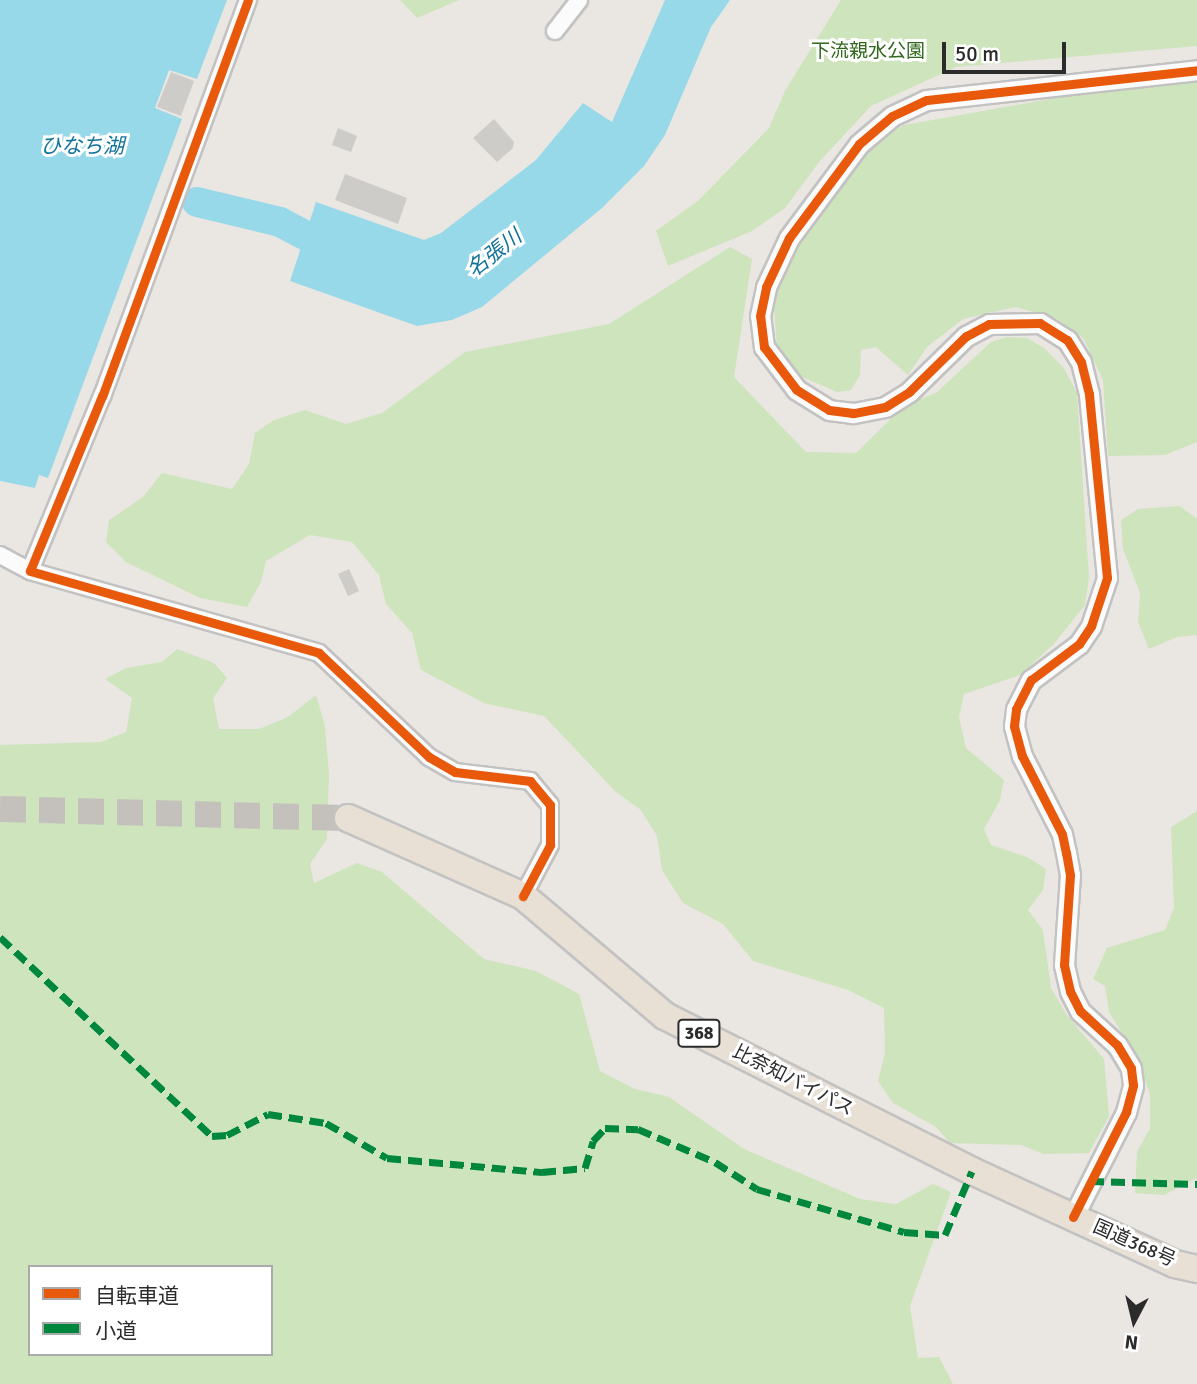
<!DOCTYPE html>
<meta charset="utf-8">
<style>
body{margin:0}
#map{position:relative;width:1197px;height:1384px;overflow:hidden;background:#eae6e2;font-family:Signika,"Noto Sans JP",sans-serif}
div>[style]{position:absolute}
.green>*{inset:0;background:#cee4bc}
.water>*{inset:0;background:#97d9e9}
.river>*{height:30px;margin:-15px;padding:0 15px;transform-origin:15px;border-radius:15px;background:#97d9e9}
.building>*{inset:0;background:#ceccc9}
.trunk-tunnel>*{height:26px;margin-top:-13px;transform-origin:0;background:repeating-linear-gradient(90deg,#c4c1bd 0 26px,transparent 0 39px)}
.roads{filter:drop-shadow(2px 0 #c3c2c2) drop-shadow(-2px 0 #c3c2c2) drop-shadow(0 2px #c3c2c2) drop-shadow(0 -2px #c3c2c2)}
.minor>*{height:16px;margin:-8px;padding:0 8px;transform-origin:8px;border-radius:8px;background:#fcfbfb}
.tertiary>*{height:19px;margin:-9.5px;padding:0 9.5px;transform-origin:9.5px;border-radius:9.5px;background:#fcfbfb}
.trunk>*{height:26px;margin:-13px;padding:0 13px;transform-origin:13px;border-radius:13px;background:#e8e0d4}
.quiet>*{height:7px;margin-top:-3.5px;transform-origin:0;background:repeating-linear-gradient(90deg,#00873e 0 14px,transparent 0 21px)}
.cycleway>*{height:9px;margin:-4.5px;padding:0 4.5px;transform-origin:4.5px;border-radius:4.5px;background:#e8590c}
span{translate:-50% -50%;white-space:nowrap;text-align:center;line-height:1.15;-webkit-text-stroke:6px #fff;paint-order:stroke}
.shield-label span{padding:2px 5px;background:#fff;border:2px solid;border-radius:5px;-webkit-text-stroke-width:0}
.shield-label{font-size:18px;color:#2b2b2b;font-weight:700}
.park-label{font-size:19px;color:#30681c}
.street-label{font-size:19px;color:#2b2b2b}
.water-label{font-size:21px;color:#11729a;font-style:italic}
.legend{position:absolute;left:28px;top:1265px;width:245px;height:91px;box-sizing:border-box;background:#fff;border:2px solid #aaa;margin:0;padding:9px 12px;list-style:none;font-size:21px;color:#2b2b2b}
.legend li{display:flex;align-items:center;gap:14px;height:35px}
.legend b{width:35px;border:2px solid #aaa}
.north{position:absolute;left:1099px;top:1286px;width:70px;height:70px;-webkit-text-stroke:5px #fff;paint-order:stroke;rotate:187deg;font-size:19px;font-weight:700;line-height:28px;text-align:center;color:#2b2b2b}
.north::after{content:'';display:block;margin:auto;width:24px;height:32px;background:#2b2b2b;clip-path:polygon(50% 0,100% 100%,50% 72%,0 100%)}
.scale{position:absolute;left:942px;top:42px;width:124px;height:32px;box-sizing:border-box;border:4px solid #2b2b2b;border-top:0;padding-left:9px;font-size:21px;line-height:24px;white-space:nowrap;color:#2b2b2b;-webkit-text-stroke:5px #fff;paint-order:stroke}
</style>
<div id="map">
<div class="green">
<div style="clip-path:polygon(400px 0,459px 0,417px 18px)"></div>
<div style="clip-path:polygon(841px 0,1197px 0,1197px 46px,956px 67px,871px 106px,819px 162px,785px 208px,752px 231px,668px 266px,656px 231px,699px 200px,769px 128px,785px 91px)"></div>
<div style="clip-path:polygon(1157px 80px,1197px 80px,1197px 442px,1165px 455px,1108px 456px,1103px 380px,1084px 339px,1056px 318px,1015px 307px,963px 319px,927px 347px,908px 375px,876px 347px,861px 350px,860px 375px,851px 390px,837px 392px,800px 376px,777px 349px,773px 293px,800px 237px,841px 175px,873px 143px,904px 125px)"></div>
<div style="clip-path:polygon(730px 247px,752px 259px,734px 377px,806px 452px,856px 453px,905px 405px,936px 393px,991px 342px,1007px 337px,1027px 338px,1044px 348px,1064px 368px,1077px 393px,1089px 578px,1085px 605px,1053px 645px,1020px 675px,964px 694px,959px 717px,966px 748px,1004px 780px,1000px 800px,984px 829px,991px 845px,1027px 857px,1046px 869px,1043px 890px,1028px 910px,1043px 930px,1051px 988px,1066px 1014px,1104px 1059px,1109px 1116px,1089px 1153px,1044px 1154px,1021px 1145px,950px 1143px,936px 1127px,893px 1103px,878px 1081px,885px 1053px,884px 1008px,848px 990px,753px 961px,723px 924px,683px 903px,662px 870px,657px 836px,641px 810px,616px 792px,544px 716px,484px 703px,421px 670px,412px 633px,386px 604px,379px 575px,352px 542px,310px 535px,266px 561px,261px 582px,247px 607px,200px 598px,126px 562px,106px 542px,109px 520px,143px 497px,162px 473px,232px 489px,249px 464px,255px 433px,274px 420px,305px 410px,346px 424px,382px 413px,465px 352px,609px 324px)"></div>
<div style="clip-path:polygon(1180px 506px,1197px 519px,1197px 635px,1177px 637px,1149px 649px,1138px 622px,1140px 593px,1123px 549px,1121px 520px,1138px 509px)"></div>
<div style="clip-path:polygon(evenodd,177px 649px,214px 663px,227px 678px,213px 698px,219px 729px,259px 729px,288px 717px,316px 695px,325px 726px,329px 775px,327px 839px,310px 864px,314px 883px,357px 863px,382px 872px,484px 959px,536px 971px,579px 994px,600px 1071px,635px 1089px,669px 1097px,744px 1149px,860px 1199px,896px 1204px,933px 1184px,951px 1192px,910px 1306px,918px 1358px,939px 1357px,953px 1384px,0 1384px,0 745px,101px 742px,126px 732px,132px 698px,105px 679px,126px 668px,162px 662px,177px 649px,30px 1267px,271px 1267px,271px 1354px,30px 1354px,30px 1267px)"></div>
<div style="clip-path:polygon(1197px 811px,1197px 1178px,1164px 1195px,1135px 1193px,1137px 1152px,1150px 1128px,1150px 1094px,1136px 1055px,1109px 1012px,1105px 986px,1093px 979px,1107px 948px,1165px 930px,1174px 908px,1171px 827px)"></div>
</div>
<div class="water">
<div style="clip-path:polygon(0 0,227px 0,197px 79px,169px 70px,155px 108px,182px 119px,48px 478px,39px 475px,35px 488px,0 481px)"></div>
<div style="clip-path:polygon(665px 0,730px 0,711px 27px,665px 135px,644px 166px,602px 208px,482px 307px,452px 320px,417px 326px,290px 281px,316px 202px,424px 240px,441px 233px,536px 160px,583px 103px,612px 122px)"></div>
</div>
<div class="river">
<div style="left:197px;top:202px;width:85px;rotate:13.5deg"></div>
<div style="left:280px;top:222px;width:69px;rotate:27.7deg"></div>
</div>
<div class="building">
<div style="clip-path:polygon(171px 72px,194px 81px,181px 116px,157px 107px)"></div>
<div style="clip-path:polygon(494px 119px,514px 142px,513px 148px,497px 162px,473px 138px)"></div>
<div style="clip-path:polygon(338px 128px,357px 136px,351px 152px,332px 145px)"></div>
<div style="clip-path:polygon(345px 174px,407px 198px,398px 224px,335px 200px)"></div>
<div style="clip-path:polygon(349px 569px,359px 591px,348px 596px,338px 574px)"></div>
</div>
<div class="trunk-tunnel">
<div style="left:0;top:809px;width:348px;rotate:1.5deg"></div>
</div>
<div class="roads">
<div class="minor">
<div style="left:248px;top:0;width:422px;rotate:110.2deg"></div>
<div style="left:102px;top:396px;width:189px;rotate:112.4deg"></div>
<div style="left:30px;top:571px;width:300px;rotate:15.8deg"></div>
<div style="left:319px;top:653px;width:151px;rotate:43.4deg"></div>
<div style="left:429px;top:757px;width:30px;rotate:30deg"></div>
<div style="left:455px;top:772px;width:76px;rotate:6.8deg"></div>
<div style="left:530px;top:781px;width:31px;rotate:50deg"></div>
<div style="left:550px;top:805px;width:40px;rotate:90deg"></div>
<div style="left:550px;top:845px;width:58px;rotate:117.9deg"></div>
<div style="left:555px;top:31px;width:39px;rotate:-52deg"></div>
<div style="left:0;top:555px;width:34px;rotate:28deg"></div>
</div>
<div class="tertiary">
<div style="left:1073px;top:1217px;width:118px;rotate:-63.2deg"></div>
<div style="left:1126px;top:1112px;width:28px;rotate:-75deg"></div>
<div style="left:1133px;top:1085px;width:17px;rotate:-97deg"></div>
<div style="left:1131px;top:1068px;width:27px;rotate:-121deg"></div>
<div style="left:1117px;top:1045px;width:50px;rotate:-137.4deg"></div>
<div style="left:1080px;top:1011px;width:22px;rotate:-117deg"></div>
<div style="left:1070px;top:991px;width:27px;rotate:-103deg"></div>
<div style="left:1064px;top:965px;width:90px;rotate:-86.2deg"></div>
<div style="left:1070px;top:875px;width:22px;rotate:-100deg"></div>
<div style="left:1066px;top:853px;width:19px;rotate:-102deg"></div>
<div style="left:1062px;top:834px;width:88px;rotate:-117.1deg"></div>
<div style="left:1022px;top:756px;width:31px;rotate:-105deg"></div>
<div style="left:1014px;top:726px;width:17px;rotate:-83deg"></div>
<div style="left:1016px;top:709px;width:33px;rotate:-63deg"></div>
<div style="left:1031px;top:680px;width:60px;rotate:-36.9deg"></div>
<div style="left:1079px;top:644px;width:22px;rotate:-56deg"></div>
<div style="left:1091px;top:626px;width:51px;rotate:-71.6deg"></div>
<div style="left:1107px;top:578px;width:185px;rotate:-95.6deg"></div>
<div style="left:1089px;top:394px;width:33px;rotate:-104deg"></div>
<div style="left:1081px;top:362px;width:26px;rotate:-122deg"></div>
<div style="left:1067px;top:340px;width:32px;rotate:-148deg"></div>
<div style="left:1040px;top:323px;width:51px;rotate:178.9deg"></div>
<div style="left:989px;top:324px;width:26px;rotate:152deg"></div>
<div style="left:966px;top:336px;width:80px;rotate:135.5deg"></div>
<div style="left:909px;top:392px;width:28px;rotate:148deg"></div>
<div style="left:885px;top:407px;width:33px;rotate:169deg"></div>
<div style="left:853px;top:413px;width:24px;rotate:-173deg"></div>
<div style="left:829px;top:410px;width:39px;rotate:-148deg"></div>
<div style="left:796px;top:389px;width:53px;rotate:-127.3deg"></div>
<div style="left:764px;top:347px;width:31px;rotate:-97deg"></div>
<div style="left:760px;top:316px;width:30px;rotate:-78deg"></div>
<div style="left:766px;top:287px;width:54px;rotate:-64.9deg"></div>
<div style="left:789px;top:238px;width:117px;rotate:-53.3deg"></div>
<div style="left:859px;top:144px;width:43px;rotate:-40.3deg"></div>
<div style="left:892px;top:116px;width:38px;rotate:-25deg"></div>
<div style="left:927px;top:100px;width:272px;rotate:-6.3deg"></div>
</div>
<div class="trunk">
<div style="left:348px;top:818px;width:192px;rotate:24deg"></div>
<div style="left:523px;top:896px;width:186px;rotate:40.2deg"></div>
<div style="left:665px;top:1016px;width:344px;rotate:26.8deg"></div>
<div style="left:972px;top:1171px;width:223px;rotate:24.6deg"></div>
<div style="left:1175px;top:1264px;width:23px;rotate:13deg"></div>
</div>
</div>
<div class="quiet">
<div style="left:0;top:937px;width:291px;rotate:43.2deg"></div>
<div style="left:212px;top:1136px;width:15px;rotate:-4deg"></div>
<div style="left:227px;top:1135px;width:46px;rotate:-27.1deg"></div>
<div style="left:268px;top:1114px;width:59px;rotate:8.8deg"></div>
<div style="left:326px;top:1123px;width:70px;rotate:29.8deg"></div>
<div style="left:387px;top:1158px;width:156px;rotate:5.2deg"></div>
<div style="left:542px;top:1172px;width:43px;rotate:-5.3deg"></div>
<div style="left:585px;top:1168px;width:28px;rotate:-73deg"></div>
<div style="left:593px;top:1141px;width:18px;rotate:-47deg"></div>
<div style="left:605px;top:1128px;width:33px;rotate:2deg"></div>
<div style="left:638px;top:1129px;width:84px;rotate:23.2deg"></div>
<div style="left:715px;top:1162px;width:50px;rotate:32.7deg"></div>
<div style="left:757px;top:1189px;width:153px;rotate:16.3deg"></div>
<div style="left:904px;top:1232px;width:41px;rotate:4.2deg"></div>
<div style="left:945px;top:1235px;width:69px;rotate:-67.1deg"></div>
<div style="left:1090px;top:1181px;width:107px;rotate:1.6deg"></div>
</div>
<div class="cycleway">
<div style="left:248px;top:0;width:422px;rotate:110.2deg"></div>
<div style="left:102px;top:396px;width:189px;rotate:112.4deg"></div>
<div style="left:30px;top:571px;width:300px;rotate:15.8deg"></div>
<div style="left:319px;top:653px;width:151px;rotate:43.4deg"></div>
<div style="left:429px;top:757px;width:30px;rotate:30deg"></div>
<div style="left:455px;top:772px;width:76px;rotate:6.8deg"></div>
<div style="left:530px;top:781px;width:31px;rotate:50deg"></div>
<div style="left:550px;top:805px;width:40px;rotate:90deg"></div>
<div style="left:550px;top:845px;width:58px;rotate:117.9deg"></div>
<div style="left:1073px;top:1217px;width:118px;rotate:-63.2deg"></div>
<div style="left:1126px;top:1112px;width:28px;rotate:-75deg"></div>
<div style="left:1133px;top:1085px;width:17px;rotate:-97deg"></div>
<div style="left:1131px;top:1068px;width:27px;rotate:-121deg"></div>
<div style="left:1117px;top:1045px;width:50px;rotate:-137.4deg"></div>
<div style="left:1080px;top:1011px;width:22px;rotate:-117deg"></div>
<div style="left:1070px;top:991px;width:27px;rotate:-103deg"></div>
<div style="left:1064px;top:965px;width:90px;rotate:-86.2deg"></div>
<div style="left:1070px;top:875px;width:22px;rotate:-100deg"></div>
<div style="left:1066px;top:853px;width:19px;rotate:-102deg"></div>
<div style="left:1062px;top:834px;width:88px;rotate:-117.1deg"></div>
<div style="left:1022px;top:756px;width:31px;rotate:-105deg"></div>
<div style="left:1014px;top:726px;width:17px;rotate:-83deg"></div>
<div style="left:1016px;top:709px;width:33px;rotate:-63deg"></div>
<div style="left:1031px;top:680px;width:60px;rotate:-36.9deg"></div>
<div style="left:1079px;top:644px;width:22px;rotate:-56deg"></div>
<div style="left:1091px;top:626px;width:51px;rotate:-71.6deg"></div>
<div style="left:1107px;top:578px;width:185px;rotate:-95.6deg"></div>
<div style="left:1089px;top:394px;width:33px;rotate:-104deg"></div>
<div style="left:1081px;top:362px;width:26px;rotate:-122deg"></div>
<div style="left:1067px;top:340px;width:32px;rotate:-148deg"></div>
<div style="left:1040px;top:323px;width:51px;rotate:178.9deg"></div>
<div style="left:989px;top:324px;width:26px;rotate:152deg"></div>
<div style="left:966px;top:336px;width:80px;rotate:135.5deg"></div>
<div style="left:909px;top:392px;width:28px;rotate:148deg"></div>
<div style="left:885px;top:407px;width:33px;rotate:169deg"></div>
<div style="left:853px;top:413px;width:24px;rotate:-173deg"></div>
<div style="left:829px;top:410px;width:39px;rotate:-148deg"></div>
<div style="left:796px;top:389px;width:53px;rotate:-127.3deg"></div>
<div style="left:764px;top:347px;width:31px;rotate:-97deg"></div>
<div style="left:760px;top:316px;width:30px;rotate:-78deg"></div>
<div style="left:766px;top:287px;width:54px;rotate:-64.9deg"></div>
<div style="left:789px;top:238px;width:117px;rotate:-53.3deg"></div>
<div style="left:859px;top:144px;width:43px;rotate:-40.3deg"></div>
<div style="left:892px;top:116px;width:38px;rotate:-25deg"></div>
<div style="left:927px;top:100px;width:272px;rotate:-6.3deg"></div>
</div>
<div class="shield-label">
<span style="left:699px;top:1033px">368</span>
</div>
<div class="park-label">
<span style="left:868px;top:52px">下流親水公園</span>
</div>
<div class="street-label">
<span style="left:793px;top:1081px;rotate:27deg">比奈知バイパス</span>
<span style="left:1134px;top:1244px;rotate:24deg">国道368号</span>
</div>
<div class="water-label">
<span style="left:82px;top:146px">ひなち湖</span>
<span style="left:494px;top:253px;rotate:-38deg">名張川</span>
</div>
<ul class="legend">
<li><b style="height:9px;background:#e8590c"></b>自転車道</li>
<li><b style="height:9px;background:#00873e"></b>小道</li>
</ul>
<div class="north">N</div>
<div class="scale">50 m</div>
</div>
